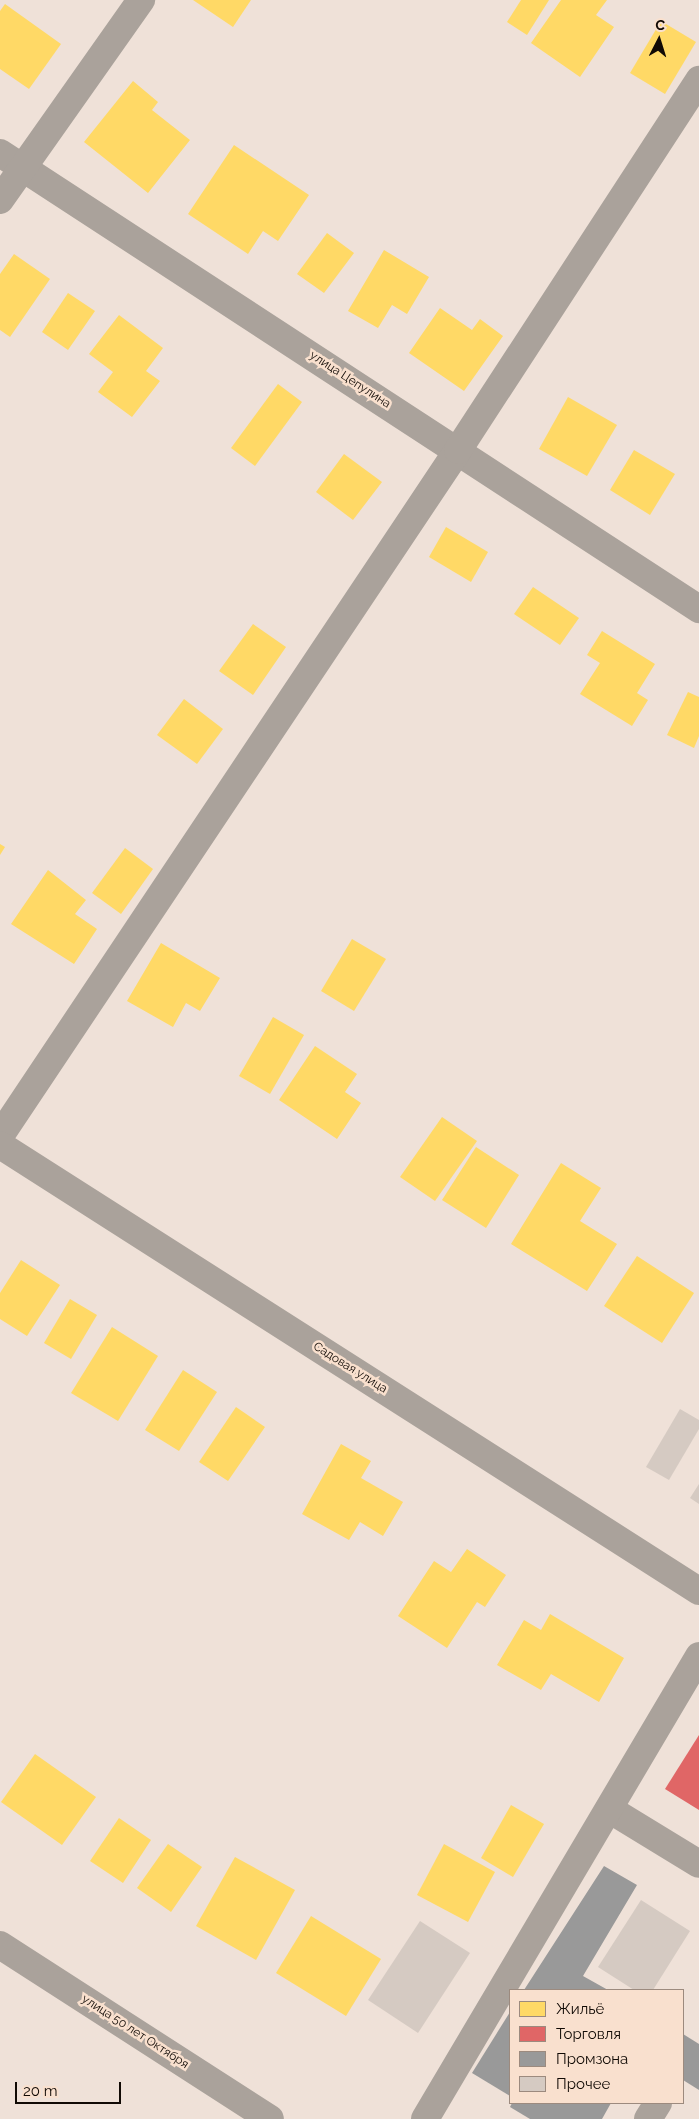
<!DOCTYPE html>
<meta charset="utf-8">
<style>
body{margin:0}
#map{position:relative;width:699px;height:2119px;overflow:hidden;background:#efe1d8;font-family:Raleway,sans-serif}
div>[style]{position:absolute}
.homes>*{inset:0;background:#ffd966}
.shops>*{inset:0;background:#e06666}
.industry>*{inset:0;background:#999}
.building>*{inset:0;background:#d5cac2}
.minor>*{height:28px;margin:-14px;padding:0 14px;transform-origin:14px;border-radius:14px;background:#aaa29b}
span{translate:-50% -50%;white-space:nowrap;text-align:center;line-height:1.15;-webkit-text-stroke:5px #f9e0ce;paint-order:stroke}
.street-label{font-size:12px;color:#110a05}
.legend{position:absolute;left:509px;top:1989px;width:175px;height:115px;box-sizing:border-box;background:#f9e0ce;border:1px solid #9c8a7e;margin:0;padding:6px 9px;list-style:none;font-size:15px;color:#110a05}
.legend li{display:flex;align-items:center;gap:10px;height:25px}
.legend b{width:25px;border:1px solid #9c8a7e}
.north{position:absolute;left:634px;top:15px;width:50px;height:50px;-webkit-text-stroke:4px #f9e0ce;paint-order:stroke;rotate:5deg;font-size:14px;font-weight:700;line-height:20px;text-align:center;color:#110a05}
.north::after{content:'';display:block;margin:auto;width:18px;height:22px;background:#110a05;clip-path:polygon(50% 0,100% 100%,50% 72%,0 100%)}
.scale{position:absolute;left:15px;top:2082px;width:106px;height:22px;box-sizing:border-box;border:2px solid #110a05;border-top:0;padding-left:6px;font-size:15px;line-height:18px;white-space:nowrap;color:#110a05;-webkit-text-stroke:4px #f9e0ce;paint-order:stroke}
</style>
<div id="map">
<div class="homes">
<div style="clip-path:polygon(193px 0,251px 0,233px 27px)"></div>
<div style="clip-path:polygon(521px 0,549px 0,527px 35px,507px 22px)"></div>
<div style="clip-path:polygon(561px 0,607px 0,596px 15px,614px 27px,580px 77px,531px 43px)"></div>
<div style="clip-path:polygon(5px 4px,61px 44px,29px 89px,0 69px,0 11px)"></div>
<div style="clip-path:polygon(661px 21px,696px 42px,665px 94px,630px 73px)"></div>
<div style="clip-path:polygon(133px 81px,158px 102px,152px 110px,190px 140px,148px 193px,84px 142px)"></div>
<div style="clip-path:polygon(234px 145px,309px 195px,278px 241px,263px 231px,248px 254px,188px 214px)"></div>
<div style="clip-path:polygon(327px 233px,354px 253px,324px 293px,297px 274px)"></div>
<div style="clip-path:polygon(384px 250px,429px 277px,407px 314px,392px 305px,378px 328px,348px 311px)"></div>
<div style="clip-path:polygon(14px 254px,50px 279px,10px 337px,0 330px,0 274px)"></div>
<div style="clip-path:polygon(68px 293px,95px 311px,68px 350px,42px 332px)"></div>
<div style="clip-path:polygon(440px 308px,472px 330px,480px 319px,503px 336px,464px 391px,409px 353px)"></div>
<div style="clip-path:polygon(119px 315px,163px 348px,146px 371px,160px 381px,132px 417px,98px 392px,113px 372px,89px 354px)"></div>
<div style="clip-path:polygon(278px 384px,302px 402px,255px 466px,231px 448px)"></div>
<div style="clip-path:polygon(568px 397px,617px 425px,587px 476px,539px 449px)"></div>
<div style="clip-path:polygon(634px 450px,675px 474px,650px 515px,610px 490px)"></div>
<div style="clip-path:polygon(344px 454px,382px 482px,353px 520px,316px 492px)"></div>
<div style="clip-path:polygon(446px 527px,488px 552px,471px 582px,429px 557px)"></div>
<div style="clip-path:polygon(533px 587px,579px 618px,560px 645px,514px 614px)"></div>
<div style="clip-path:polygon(253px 624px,286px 647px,253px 695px,219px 671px)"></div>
<div style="clip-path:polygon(602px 631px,655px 664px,637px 693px,648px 700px,632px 726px,580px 694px,600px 663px,587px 655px)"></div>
<div style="clip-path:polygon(688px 692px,699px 697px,699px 736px,694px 748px,667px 735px)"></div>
<div style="clip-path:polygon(184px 699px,223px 729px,197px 764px,157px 735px)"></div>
<div style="clip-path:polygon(0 844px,5px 847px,0 855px)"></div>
<div style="clip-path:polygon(125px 848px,153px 869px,121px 914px,92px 893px)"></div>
<div style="clip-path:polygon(48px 870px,86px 900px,75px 914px,97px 929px,74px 964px,11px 924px)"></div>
<div style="clip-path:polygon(352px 939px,386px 959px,354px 1011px,321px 991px)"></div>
<div style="clip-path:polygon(161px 943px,220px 978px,200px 1011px,186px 1003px,173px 1027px,127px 1001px)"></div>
<div style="clip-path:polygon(273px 1017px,304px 1035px,270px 1094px,239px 1076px)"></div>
<div style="clip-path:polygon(315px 1046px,357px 1074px,345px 1092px,361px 1103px,337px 1139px,279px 1100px)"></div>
<div style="clip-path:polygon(442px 1117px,477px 1141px,435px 1201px,400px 1177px)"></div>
<div style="clip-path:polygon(476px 1147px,519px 1175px,486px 1228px,442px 1200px)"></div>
<div style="clip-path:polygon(561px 1163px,601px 1188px,580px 1221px,617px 1244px,587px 1291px,511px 1244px)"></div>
<div style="clip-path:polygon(637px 1256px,694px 1293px,662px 1343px,604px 1306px)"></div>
<div style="clip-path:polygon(21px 1260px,60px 1285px,27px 1336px,0 1319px,0 1293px)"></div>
<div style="clip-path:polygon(70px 1299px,97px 1315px,71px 1359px,44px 1343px)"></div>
<div style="clip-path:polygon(112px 1327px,158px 1356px,118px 1421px,71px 1393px)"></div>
<div style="clip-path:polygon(183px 1370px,217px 1392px,179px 1451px,145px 1430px)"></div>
<div style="clip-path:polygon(236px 1407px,265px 1427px,228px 1481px,199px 1462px)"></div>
<div style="clip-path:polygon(341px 1444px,371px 1461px,361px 1478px,403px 1502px,383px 1536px,360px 1522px,349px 1540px,302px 1514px)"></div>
<div style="clip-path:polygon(467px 1549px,506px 1575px,485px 1607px,477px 1602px,447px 1648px,398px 1616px,434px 1561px,451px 1572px)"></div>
<div style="clip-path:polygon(550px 1614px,624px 1658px,599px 1702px,551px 1674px,541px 1690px,497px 1665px,524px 1620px,541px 1630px)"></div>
<div style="clip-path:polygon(35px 1754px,96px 1797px,62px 1845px,1px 1802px)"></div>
<div style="clip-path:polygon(511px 1805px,544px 1824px,513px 1877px,481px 1858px)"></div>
<div style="clip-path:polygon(119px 1818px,151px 1840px,123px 1883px,90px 1861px)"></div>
<div style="clip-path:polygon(168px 1844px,202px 1867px,171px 1912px,137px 1888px)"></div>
<div style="clip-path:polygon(444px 1844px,495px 1872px,468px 1922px,417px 1895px)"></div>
<div style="clip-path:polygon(235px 1857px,295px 1890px,256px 1960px,196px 1926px)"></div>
<div style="clip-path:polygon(311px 1916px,381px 1959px,346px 2016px,276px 1973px)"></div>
</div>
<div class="shops">
<div style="clip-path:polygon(699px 1735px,699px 1810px,665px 1789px)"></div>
</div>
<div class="industry">
<div style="clip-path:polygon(604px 1866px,637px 1885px,583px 1976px,608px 1990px,524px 1990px)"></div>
<div style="clip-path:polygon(510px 2012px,510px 2096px,472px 2073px)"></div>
<div style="clip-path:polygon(683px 2034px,699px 2044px,699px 2090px,683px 2080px)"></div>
<div style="clip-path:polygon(512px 2103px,611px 2103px,602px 2119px,530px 2119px,510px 2107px)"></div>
</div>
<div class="building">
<div style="clip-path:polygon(680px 1409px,699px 1420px,699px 1429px,669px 1480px,646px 1467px)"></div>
<div style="clip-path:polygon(699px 1484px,699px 1504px,690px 1498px)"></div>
<div style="clip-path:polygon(641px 1900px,690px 1931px,653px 1990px,634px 1990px,598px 1967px)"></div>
<div style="clip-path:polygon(420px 1921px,470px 1953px,418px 2033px,368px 2000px)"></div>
</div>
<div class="minor">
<div style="left:0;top:153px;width:835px;rotate:33.12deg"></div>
<div style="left:0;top:200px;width:245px;rotate:-54.8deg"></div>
<div style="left:0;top:1136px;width:825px;rotate:-56.27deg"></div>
<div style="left:458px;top:450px;width:442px;rotate:-56.9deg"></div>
<div style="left:0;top:1145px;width:829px;rotate:32.54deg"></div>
<div style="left:609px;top:1809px;width:105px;rotate:31.4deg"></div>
<div style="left:0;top:1945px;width:321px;rotate:32.8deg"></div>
<div style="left:425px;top:2119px;width:538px;rotate:-59.38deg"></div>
<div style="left:648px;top:2119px;width:19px;rotate:-58deg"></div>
</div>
<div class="street-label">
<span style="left:350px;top:380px;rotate:33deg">улица Цепулина</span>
<span style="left:350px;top:1368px;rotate:32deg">Садовая улица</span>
<span style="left:135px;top:2032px;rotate:33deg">улица 50 лет Октября</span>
</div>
<ul class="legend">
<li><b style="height:14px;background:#ffd966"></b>Жильё</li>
<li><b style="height:14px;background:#e06666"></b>Торговля</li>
<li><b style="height:14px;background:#999"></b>Промзона</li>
<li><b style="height:14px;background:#d5cac2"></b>Прочее</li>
</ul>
<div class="north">С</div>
<div class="scale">20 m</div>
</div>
